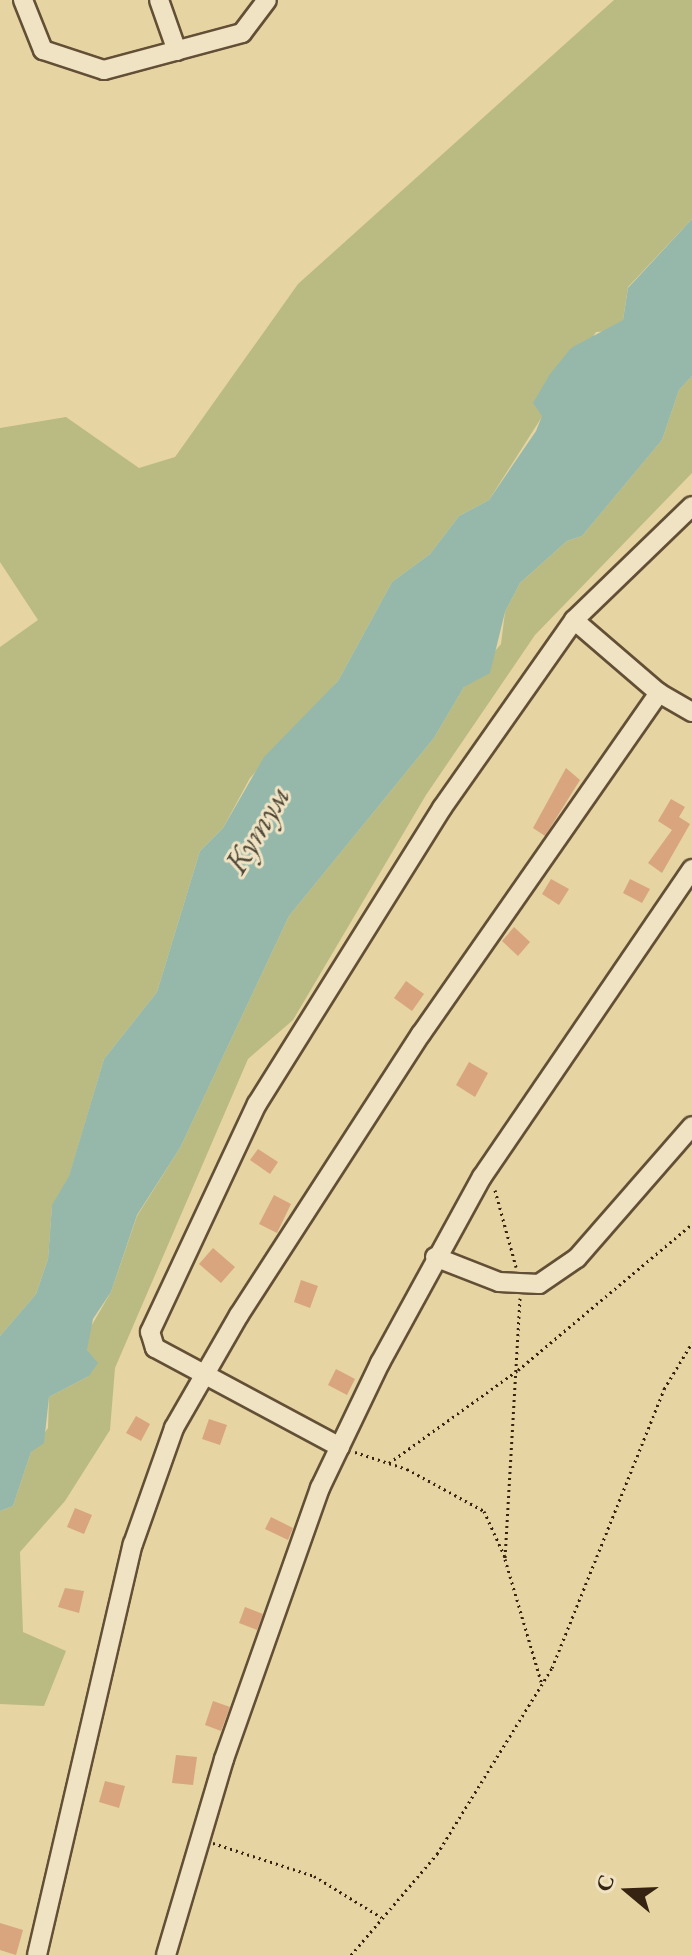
<!DOCTYPE html>
<meta charset="utf-8">
<style>
body{margin:0}
#map{position:relative;width:692px;height:1955px;overflow:hidden;background:#e6d4a3;font-family:"EB Garamond",serif}
div>[style]{position:absolute}
.green>*{inset:0;background:#babb82}
.water>*{inset:0;background:#96b8aa}
.building>*{inset:0;background:#d8a57f}
.path>*{height:3px;margin-top:-1.5px;transform-origin:0;background:repeating-linear-gradient(90deg,#372311 0 2px,transparent 0 6px)}
.roads{filter:drop-shadow(2px 0 #634f36) drop-shadow(-2px 0 #634f36) drop-shadow(0 2px #634f36) drop-shadow(0 -2px #634f36)}
.minor>*{height:18px;margin:-9px;padding:0 9px;transform-origin:9px;border-radius:9px;background:#efe3c3}
span{translate:-50% -50%;white-space:nowrap;text-align:center;line-height:1.15;-webkit-text-stroke:6px #efe3c3;paint-order:stroke}
.water-label{font-size:34px;color:#4f4837;font-style:italic}
.north{position:absolute;left:588px;top:1851px;width:80px;height:80px;-webkit-text-stroke:6px #efe3c3;paint-order:stroke;rotate:289deg;font-size:22px;font-weight:700;line-height:32px;text-align:center;color:#372311}
.north::after{content:'';display:block;margin:auto;width:28px;height:36px;background:#372311;clip-path:polygon(50% 0,100% 100%,50% 72%,0 100%)}
</style>
<div id="map">
<div class="green">
<div style="clip-path:polygon(614px 0,692px 0,692px 219px,628px 287px,623px 320px,613px 331px,596px 332px,489px 500px,459px 516px,430px 554px,392px 582px,338px 681px,250px 778px,223px 828px,200px 851px,157px 992px,104px 1059px,69px 1177px,52px 1206px,48px 1259px,36px 1294px,0 1336px,0 647px,38px 620px,0 562px,0 428px,66px 417px,139px 468px,175px 457px,298px 284px)"></div>
<div style="clip-path:polygon(692px 376px,692px 473px,535px 635px,426px 795px,293px 1020px,248px 1059px,115px 1368px,110px 1430px,65px 1501px,20px 1552px,23px 1632px,66px 1651px,44px 1706px,0 1704px,0 1511px,13px 1506px,31px 1452px,48px 1428px,49px 1397px,89px 1376px,86px 1335px,111px 1292px,137px 1216px,180px 1148px,289px 916px,434px 738px,464px 687px,501px 644px,505px 612px,520px 583px,567px 541px,582px 536px,662px 440px,679px 390px)"></div>
</div>
<div class="water">
<div style="clip-path:polygon(692px 219px,692px 376px,679px 390px,662px 440px,582px 536px,567px 541px,520px 583px,505px 612px,490px 673px,464px 687px,434px 738px,289px 916px,180px 1148px,137px 1215px,111px 1292px,93px 1319px,87px 1350px,98px 1363px,89px 1376px,49px 1397px,44px 1443px,31px 1452px,13px 1506px,0 1511px,0 1336px,36px 1294px,48px 1259px,52px 1205px,69px 1176px,104px 1059px,157px 992px,200px 851px,223px 828px,264px 757px,338px 681px,392px 582px,430px 554px,459px 516px,489px 500px,536px 431px,542px 416px,533px 403px,550px 374px,571px 348px,623px 320px,628px 288px)"></div>
</div>
<div class="building">
<div style="clip-path:polygon(566px 768px,580px 780px,545px 836px,533px 828px)"></div>
<div style="clip-path:polygon(671px 799px,685px 807px,679px 817px,690px 824px,662px 873px,648px 863px,672px 830px,658px 821px)"></div>
<div style="clip-path:polygon(551px 879px,569px 889px,559px 905px,542px 894px)"></div>
<div style="clip-path:polygon(630px 879px,650px 889px,642px 903px,623px 893px)"></div>
<div style="clip-path:polygon(514px 927px,530px 942px,518px 956px,502px 941px)"></div>
<div style="clip-path:polygon(406px 981px,424px 994px,412px 1011px,394px 998px)"></div>
<div style="clip-path:polygon(469px 1062px,488px 1073px,475px 1097px,456px 1085px)"></div>
<div style="clip-path:polygon(258px 1149px,278px 1162px,270px 1174px,250px 1160px)"></div>
<div style="clip-path:polygon(274px 1195px,291px 1204px,277px 1233px,259px 1224px)"></div>
<div style="clip-path:polygon(213px 1248px,235px 1267px,221px 1283px,199px 1264px)"></div>
<div style="clip-path:polygon(301px 1280px,318px 1286px,310px 1308px,294px 1302px)"></div>
<div style="clip-path:polygon(336px 1369px,355px 1379px,347px 1395px,328px 1385px)"></div>
<div style="clip-path:polygon(136px 1416px,150px 1424px,141px 1441px,126px 1433px)"></div>
<div style="clip-path:polygon(209px 1419px,227px 1425px,220px 1445px,202px 1439px)"></div>
<div style="clip-path:polygon(75px 1508px,92px 1515px,84px 1534px,67px 1527px)"></div>
<div style="clip-path:polygon(271px 1517px,293px 1528px,288px 1540px,265px 1529px)"></div>
<div style="clip-path:polygon(65px 1588px,84px 1591px,79px 1613px,58px 1607px)"></div>
<div style="clip-path:polygon(245px 1607px,263px 1614px,257px 1630px,239px 1623px)"></div>
<div style="clip-path:polygon(213px 1701px,230px 1707px,221px 1731px,205px 1725px)"></div>
<div style="clip-path:polygon(176px 1755px,197px 1757px,193px 1785px,172px 1783px)"></div>
<div style="clip-path:polygon(105px 1781px,125px 1786px,119px 1808px,99px 1802px)"></div>
<div style="clip-path:polygon(0 1923px,23px 1930px,16px 1955px,0 1950px)"></div>
</div>
<div class="path">
<div style="left:495px;top:1190px;width:80px;rotate:74.7deg"></div>
<div style="left:520px;top:1298px;width:261px;rotate:93.3deg"></div>
<div style="left:505px;top:1559px;width:131px;rotate:73.6deg"></div>
<div style="left:355px;top:1452px;width:55px;rotate:18.1deg"></div>
<div style="left:407px;top:1469px;width:88px;rotate:28.6deg"></div>
<div style="left:484px;top:1511px;width:51px;rotate:65.5deg"></div>
<div style="left:389px;top:1463px;width:159px;rotate:-35.8deg"></div>
<div style="left:518px;top:1370px;width:227px;rotate:-40deg"></div>
<div style="left:213px;top:1843px;width:106px;rotate:18.1deg"></div>
<div style="left:314px;top:1876px;width:79px;rotate:31.5deg"></div>
<div style="left:351px;top:1955px;width:133px;rotate:-49.6deg"></div>
<div style="left:437px;top:1854px;width:219px;rotate:-58.3deg"></div>
<div style="left:552px;top:1668px;width:301px;rotate:-68.1deg"></div>
<div style="left:664px;top:1389px;width:54px;rotate:-58.7deg"></div>
</div>
<div class="roads">
<div class="minor">
<div style="left:23px;top:0;width:54px;rotate:68.2deg"></div>
<div style="left:43px;top:50px;width:64px;rotate:18.2deg"></div>
<div style="left:104px;top:70px;width:143px;rotate:-15deg"></div>
<div style="left:242px;top:33px;width:41px;rotate:-52.9deg"></div>
<div style="left:159px;top:0;width:54px;rotate:70.6deg"></div>
<div style="left:574px;top:620px;width:112px;rotate:40.7deg"></div>
<div style="left:659px;top:693px;width:38px;rotate:30deg"></div>
<div style="left:435px;top:1257px;width:69px;rotate:21.3deg"></div>
<div style="left:499px;top:1282px;width:40px;rotate:2.9deg"></div>
<div style="left:539px;top:1284px;width:46px;rotate:-34.4deg"></div>
<div style="left:577px;top:1258px;width:175px;rotate:-48.9deg"></div>
<div style="left:340px;top:1447px;width:210px;rotate:-151.8deg"></div>
<div style="left:155px;top:1348px;width:17px;rotate:-107deg"></div>
<div style="left:150px;top:1332px;width:252px;rotate:-64.9deg"></div>
<div style="left:257px;top:1104px;width:349px;rotate:-58deg"></div>
<div style="left:442px;top:808px;width:230px;rotate:-54.9deg"></div>
<div style="left:574px;top:620px;width:164px;rotate:-44deg"></div>
<div style="left:37px;top:1955px;width:422px;rotate:-76.9deg"></div>
<div style="left:133px;top:1544px;width:123px;rotate:-70.5deg"></div>
<div style="left:174px;top:1428px;width:130px;rotate:-60.1deg"></div>
<div style="left:239px;top:1315px;width:335px;rotate:-57.1deg"></div>
<div style="left:421px;top:1034px;width:416px;rotate:-55.1deg"></div>
<div style="left:166px;top:1955px;width:204px;rotate:-73.5deg"></div>
<div style="left:224px;top:1759px;width:288px;rotate:-70.5deg"></div>
<div style="left:320px;top:1488px;width:139px;rotate:-64.4deg"></div>
<div style="left:380px;top:1363px;width:212px;rotate:-61.3deg"></div>
<div style="left:482px;top:1177px;width:373px;rotate:-55.7deg"></div>
</div>
</div>
<div class="water-label">
<span style="left:257px;top:829px;rotate:-59deg">Кутум</span>
</div>
<div class="north">С</div>
</div>
